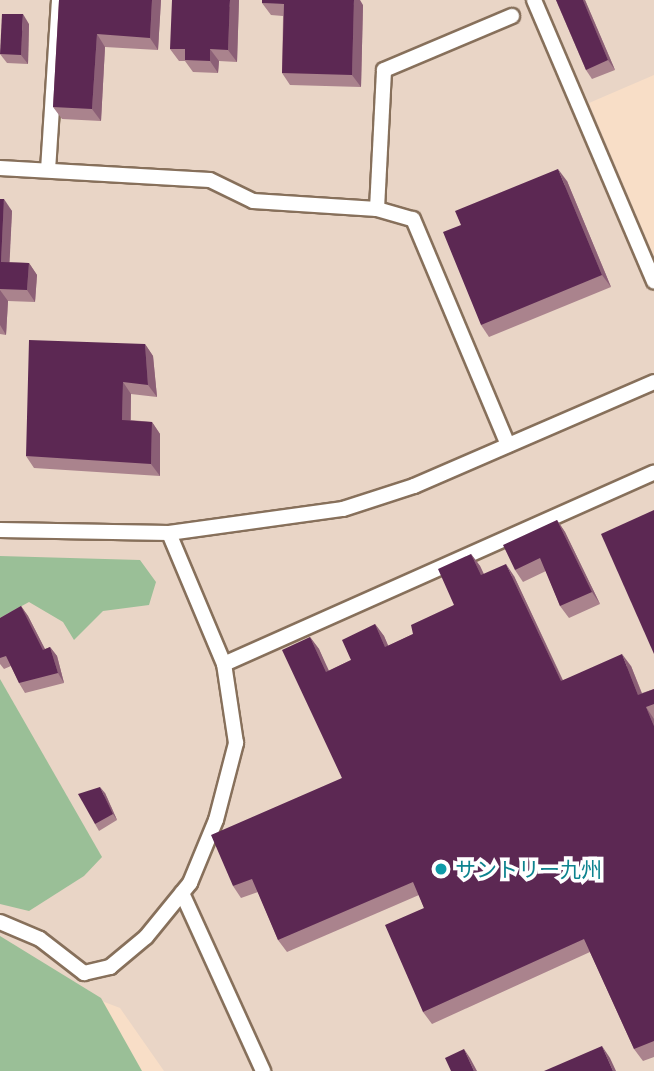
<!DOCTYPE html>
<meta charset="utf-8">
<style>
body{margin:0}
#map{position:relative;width:654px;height:1071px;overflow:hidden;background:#f8dec7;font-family:Mulish,"Noto Sans JP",sans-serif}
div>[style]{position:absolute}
.industrial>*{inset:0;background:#e9d5c6}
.green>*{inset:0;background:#9abf97}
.roads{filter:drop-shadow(2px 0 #87705b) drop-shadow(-2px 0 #87705b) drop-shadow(0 2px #87705b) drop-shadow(0 -2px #87705b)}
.minor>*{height:14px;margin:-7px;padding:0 7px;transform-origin:7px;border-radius:7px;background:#fff}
.wall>*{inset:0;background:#aa838d}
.shaded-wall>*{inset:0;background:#8b5f76}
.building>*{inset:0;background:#5c2853}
.dots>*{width:19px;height:19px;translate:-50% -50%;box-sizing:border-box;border:4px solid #fff;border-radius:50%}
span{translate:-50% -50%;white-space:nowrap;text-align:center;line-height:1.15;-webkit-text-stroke:7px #fff;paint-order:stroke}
.culture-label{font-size:21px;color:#0d838f}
.left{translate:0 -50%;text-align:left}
</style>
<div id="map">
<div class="industrial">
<div style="clip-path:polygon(0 0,654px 0,654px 75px,589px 103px,654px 256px,654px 1071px,164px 1071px,120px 1008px,0 962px)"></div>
</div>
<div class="green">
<div style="clip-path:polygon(0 556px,140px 560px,156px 582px,149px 605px,103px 611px,74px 640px,63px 622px,29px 602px,0 618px)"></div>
<div style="clip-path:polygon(0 679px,102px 857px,84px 876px,29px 911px,0 904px)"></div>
<div style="clip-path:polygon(0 936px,101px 998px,142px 1071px,0 1071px)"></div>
</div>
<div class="roads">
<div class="minor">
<div style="left:534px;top:0;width:306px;rotate:66.9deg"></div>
<div style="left:0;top:168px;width:210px;rotate:3.3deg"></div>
<div style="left:210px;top:180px;width:48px;rotate:26deg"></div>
<div style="left:253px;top:201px;width:124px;rotate:3.7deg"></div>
<div style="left:377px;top:209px;width:37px;rotate:16deg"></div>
<div style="left:413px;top:219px;width:245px;rotate:67.2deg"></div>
<div style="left:48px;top:170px;width:170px;rotate:-86.3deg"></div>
<div style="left:377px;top:209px;width:139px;rotate:-87.1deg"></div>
<div style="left:384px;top:70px;width:139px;rotate:-22.9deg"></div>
<div style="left:0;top:530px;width:169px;rotate:1deg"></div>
<div style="left:169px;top:533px;width:176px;rotate:-7.9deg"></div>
<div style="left:343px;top:509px;width:75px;rotate:-17.9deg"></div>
<div style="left:414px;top:486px;width:262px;rotate:-23.4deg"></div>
<div style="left:224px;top:664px;width:471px;rotate:-24deg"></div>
<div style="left:182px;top:893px;width:196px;rotate:65.5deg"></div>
<div style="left:0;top:922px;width:43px;rotate:23deg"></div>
<div style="left:40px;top:939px;width:56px;rotate:37.7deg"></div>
<div style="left:84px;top:973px;width:27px;rotate:-13deg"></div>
<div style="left:110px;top:967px;width:47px;rotate:-39.8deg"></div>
<div style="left:146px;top:937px;width:70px;rotate:-50.8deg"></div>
<div style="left:190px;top:883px;width:68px;rotate:-67.6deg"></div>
<div style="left:216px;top:820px;width:80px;rotate:-75.4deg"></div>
<div style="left:236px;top:743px;width:80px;rotate:-98.6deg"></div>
<div style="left:224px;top:664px;width:142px;rotate:-112.8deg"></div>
</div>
</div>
<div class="wall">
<div style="clip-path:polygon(59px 0,161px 0,158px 50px,105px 47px,101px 121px,62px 119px,53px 107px)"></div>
<div style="clip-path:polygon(239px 0,237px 62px,219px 61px,218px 73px,193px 72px,185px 61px,179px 61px,170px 49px)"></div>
<div style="clip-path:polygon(556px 0,585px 0,615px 70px,592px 79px,586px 70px)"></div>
<div style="clip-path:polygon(262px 3px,363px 5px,361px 87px,290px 85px,282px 73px,283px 16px,271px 15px)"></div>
<div style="clip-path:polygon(29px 24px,28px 64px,7px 63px,0 54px)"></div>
<div style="clip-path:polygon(567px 181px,611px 287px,489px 337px,481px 325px)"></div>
<div style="clip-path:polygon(0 199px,12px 211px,9px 262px,29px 263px,37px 275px,35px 302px,8px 301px,6px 335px,0 334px)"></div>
<div style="clip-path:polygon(145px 344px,153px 356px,157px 397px,131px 394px,131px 420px,152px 422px,160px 434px,160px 476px,34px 468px,26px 456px)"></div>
<div style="clip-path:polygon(557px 520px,565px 532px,600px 604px,569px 618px,560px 606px,546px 571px,523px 582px,515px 570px)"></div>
<div style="clip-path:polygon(471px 554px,480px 566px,484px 574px,514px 576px,563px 680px,631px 666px,642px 693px,654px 689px,654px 1057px,643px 1061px,634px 1049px,590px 952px,432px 1024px,423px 1012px,424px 908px,419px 895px,287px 952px,278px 940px,258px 892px,241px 898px,233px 886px,342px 778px,310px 637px,319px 649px,328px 671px,351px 660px,375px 624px,384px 636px,388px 646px,413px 634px,454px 605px)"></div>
<div style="clip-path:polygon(21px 606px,28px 616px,45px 649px,50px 647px,57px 656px,64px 683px,25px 693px,19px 683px,11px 666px,4px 669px,0 664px,0 618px)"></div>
<div style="clip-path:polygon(105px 793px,117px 820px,99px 831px,95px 824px)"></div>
</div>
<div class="shaded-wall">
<div style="clip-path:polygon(152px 0,161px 0,158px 50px,150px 38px)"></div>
<div style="clip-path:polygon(230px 0,239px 0,237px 62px,228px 50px)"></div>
<div style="clip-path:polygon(354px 0,360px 0,363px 5px,361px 87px,352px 75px)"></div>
<div style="clip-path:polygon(583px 0,585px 0,615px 70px,608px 60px)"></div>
<div style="clip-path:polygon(23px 14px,29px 24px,28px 64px,21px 55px)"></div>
<div style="clip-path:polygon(97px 34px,105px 47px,101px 121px,92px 109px)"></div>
<div style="clip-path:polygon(210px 49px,219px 61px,218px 73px,210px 61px)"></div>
<div style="clip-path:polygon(558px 169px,567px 181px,611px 287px,602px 275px)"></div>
<div style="clip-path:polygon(4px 199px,12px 211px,9px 274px,1px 262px)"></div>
<div style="clip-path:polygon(29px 263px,37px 275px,35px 302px,27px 290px)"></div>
<div style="clip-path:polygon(0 290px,8px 301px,6px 335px,0 325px)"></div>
<div style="clip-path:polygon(145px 344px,153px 356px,157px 397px,148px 385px)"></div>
<div style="clip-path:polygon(123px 382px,131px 394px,130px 432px,122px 420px)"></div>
<div style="clip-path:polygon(152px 422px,160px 434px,160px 476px,151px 464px)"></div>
<div style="clip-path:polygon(557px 520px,565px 532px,600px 604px,592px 592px)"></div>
<div style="clip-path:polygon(471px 554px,480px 566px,490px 588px,481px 575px)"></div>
<div style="clip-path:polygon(506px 564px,514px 576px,569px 694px,561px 681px)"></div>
<div style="clip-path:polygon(21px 606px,28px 616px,50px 659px,43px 650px)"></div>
<div style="clip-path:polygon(375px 624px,384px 636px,394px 659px,385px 647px)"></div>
<div style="clip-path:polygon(310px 637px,319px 649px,335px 684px,326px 672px)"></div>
<div style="clip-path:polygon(50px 647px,57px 656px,64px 683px,58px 673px)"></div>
<div style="clip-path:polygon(622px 654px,631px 666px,647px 707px,638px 695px)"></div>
<div style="clip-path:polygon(646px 707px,654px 719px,654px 726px)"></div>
<div style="clip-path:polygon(100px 787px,105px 793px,117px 820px,113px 814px)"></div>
<div style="clip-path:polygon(602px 1046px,610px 1058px,616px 1071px,613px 1071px)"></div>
<div style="clip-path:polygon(464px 1049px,470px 1058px,477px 1071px,474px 1071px)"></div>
</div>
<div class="building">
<div style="clip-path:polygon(59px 0,152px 0,150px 38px,97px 34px,92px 109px,53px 107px)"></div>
<div style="clip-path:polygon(172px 0,230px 0,228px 50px,210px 49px,210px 61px,185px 60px,185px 49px,170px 49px)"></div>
<div style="clip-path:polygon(262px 0,354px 0,352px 75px,282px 73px,284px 4px,262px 3px)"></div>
<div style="clip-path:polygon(556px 0,583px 0,608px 60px,586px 70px)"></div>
<div style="clip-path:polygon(2px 14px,23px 14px,21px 55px,0 54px)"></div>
<div style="clip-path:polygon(558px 169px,602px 275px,481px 325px,443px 232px,461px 225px,455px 211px)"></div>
<div style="clip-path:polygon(0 199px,4px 199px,1px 262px,29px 263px,27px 290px,0 289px)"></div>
<div style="clip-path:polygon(29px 340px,145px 344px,148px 385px,123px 382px,122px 420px,152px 422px,151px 464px,26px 456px)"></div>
<div style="clip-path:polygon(654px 510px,654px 654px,601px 534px)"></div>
<div style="clip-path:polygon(557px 520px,592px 592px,560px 606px,540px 558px,515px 570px,503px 545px)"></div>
<div style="clip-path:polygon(471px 554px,481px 575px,506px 564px,561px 681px,622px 654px,638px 695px,654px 689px,654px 704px,646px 707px,654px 726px,654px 1041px,634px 1049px,584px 939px,423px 1012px,385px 925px,424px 908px,413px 882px,278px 940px,252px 879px,233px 886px,211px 835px,342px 778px,282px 650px,310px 637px,326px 672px,351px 660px,342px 640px,375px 624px,385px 647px,413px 634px,411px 625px,454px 605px,438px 569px)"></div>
<div style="clip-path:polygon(21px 606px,43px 650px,50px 647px,58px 673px,19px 683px,6px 656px,0 658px,0 618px)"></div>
<div style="clip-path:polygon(100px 787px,113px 814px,95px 824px,78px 794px)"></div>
<div style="clip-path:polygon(602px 1046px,613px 1071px,544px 1071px)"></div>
<div style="clip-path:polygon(464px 1049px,474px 1071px,451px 1071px,445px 1058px)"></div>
</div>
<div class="dots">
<div style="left:441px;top:869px;background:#0f9aa8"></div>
</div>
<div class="culture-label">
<span class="left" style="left:455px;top:869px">サントリー九州</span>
</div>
</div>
